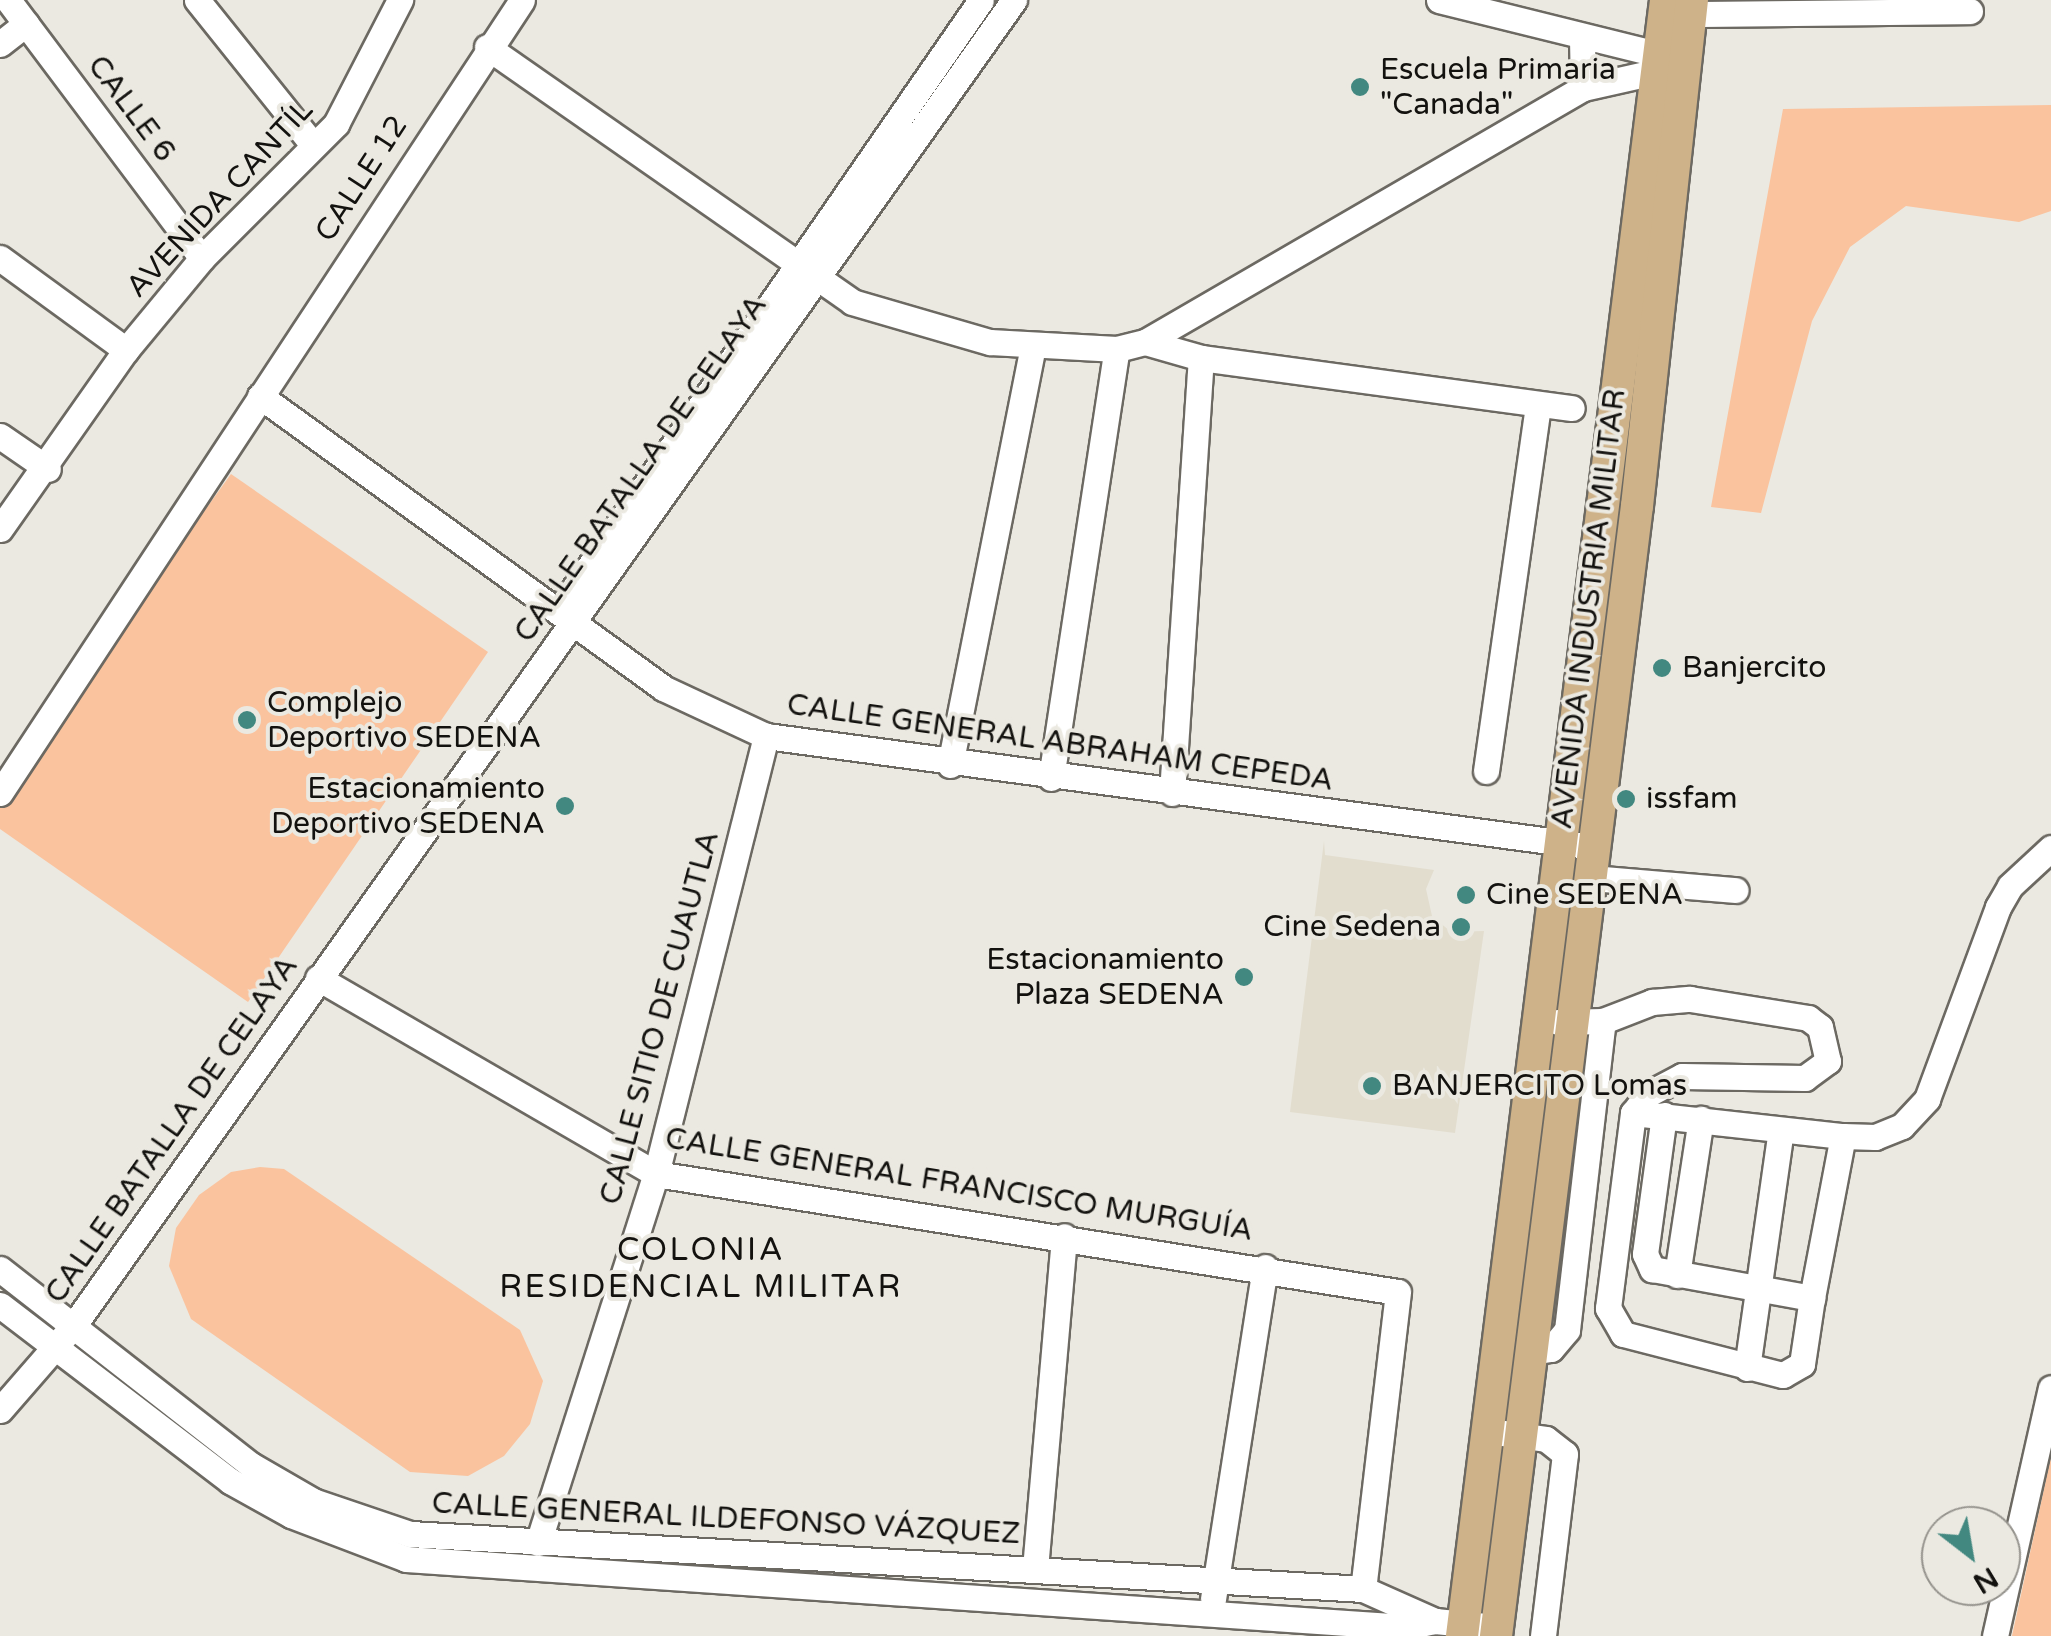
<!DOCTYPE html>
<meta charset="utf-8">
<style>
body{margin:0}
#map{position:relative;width:2051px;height:1636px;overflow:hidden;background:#ebe9e1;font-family:"Varela Round",sans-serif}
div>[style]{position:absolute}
.built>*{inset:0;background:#e2ddce}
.green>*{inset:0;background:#fac39e}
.roads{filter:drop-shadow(2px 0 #6c6962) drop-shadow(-2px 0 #6c6962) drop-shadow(0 2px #6c6962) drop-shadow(0 -2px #6c6962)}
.minor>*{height:25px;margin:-12.5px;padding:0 12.5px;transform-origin:12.5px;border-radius:12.5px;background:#fff}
.major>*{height:32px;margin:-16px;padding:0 16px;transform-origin:16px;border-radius:16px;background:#ceb289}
.dots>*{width:28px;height:28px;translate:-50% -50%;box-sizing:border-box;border:5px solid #ebe9e1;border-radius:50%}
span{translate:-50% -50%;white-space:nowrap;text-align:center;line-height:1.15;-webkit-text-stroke:8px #ebe9e1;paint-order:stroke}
.poi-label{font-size:30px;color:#13120f}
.left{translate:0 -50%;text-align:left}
.right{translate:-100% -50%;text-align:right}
.street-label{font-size:30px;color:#13120f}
.neighbourhood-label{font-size:32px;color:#13120f;letter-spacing:2.5px}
.north{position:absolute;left:1921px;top:1506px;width:100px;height:100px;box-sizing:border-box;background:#ebe9e1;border:2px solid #95938d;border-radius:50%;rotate:149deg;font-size:28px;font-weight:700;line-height:40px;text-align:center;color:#13120f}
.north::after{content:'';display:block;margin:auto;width:35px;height:45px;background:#428880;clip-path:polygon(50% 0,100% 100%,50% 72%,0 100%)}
</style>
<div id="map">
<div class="built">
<div style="clip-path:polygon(1324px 841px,1325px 855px,1434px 870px,1426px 889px,1432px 916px,1451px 932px,1484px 931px,1455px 1133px,1290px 1112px)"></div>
</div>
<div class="green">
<div style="clip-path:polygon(2051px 105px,2051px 211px,2019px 222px,1906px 206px,1850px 247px,1812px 321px,1761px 513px,1711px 507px,1783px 109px)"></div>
<div style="clip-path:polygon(231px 474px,488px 652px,248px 1002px,0 829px,0 794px)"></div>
<div style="clip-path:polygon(260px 1167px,284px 1169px,520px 1330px,543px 1381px,530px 1424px,504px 1456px,468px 1476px,410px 1472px,191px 1319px,169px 1266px,176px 1228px,199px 1195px,231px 1172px)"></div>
<div style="clip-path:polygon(2051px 1457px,2051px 1636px,2012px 1636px)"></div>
</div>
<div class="roads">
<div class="minor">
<div style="left:8px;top:0;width:323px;rotate:53.1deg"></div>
<div style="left:197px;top:0;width:186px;rotate:51.3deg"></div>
<div style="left:1439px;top:0;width:245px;rotate:13.9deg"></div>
<div style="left:1690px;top:14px;width:280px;rotate:-0.6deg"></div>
<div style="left:1582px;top:39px;width:49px;rotate:88.8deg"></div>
<div style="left:0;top:44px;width:33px;rotate:-38deg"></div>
<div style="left:487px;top:47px;width:445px;rotate:34.9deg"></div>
<div style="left:852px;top:302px;width:144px;rotate:16.2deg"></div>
<div style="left:990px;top:342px;width:127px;rotate:3.2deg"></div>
<div style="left:1117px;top:349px;width:29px;rotate:-14deg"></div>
<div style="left:1145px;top:342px;width:506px;rotate:-30.11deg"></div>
<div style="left:1583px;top:88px;width:73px;rotate:-12.7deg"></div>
<div style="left:1654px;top:72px;width:21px;rotate:8deg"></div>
<div style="left:0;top:258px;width:156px;rotate:36.1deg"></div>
<div style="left:1145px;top:342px;width:58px;rotate:15.9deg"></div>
<div style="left:1201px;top:358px;width:374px;rotate:7.7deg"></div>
<div style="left:260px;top:396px;width:498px;rotate:35.9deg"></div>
<div style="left:663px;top:688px;width:114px;rotate:25deg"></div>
<div style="left:766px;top:736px;width:836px;rotate:7.63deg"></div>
<div style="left:0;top:436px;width:58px;rotate:34.5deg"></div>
<div style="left:0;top:529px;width:219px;rotate:-54.9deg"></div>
<div style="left:126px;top:350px;width:119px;rotate:-50.4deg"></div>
<div style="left:202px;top:258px;width:190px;rotate:-45deg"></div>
<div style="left:336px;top:124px;width:140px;rotate:-62.7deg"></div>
<div style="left:560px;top:609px;width:740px;rotate:-55.34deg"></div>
<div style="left:950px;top:765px;width:427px;rotate:-78.8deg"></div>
<div style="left:1486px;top:771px;width:370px;rotate:-81.9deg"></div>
<div style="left:1051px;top:778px;width:434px;rotate:-81.3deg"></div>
<div style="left:0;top:793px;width:949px;rotate:-56.64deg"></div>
<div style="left:1172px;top:793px;width:436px;rotate:-86.2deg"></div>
<div style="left:1592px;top:878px;width:144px;rotate:4.8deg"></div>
<div style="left:318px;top:978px;width:391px;rotate:30.1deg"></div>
<div style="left:656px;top:1174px;width:751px;rotate:9.04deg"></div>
<div style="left:1398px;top:1292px;width:299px;rotate:96.7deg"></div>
<div style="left:1558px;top:1022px;width:45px;rotate:-1.3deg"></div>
<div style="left:1603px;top:1021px;width:53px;rotate:-21.2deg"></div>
<div style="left:1652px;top:1002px;width:38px;rotate:-5deg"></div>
<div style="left:1690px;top:999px;width:120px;rotate:9.1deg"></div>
<div style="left:1808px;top:1018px;width:15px;rotate:37deg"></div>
<div style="left:1820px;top:1027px;width:35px;rotate:77deg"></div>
<div style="left:1828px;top:1061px;width:29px;rotate:144deg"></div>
<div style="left:1805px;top:1078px;width:123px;rotate:-179.1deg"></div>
<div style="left:1682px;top:1076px;width:38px;rotate:152deg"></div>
<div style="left:1648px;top:1094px;width:24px;rotate:128deg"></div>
<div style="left:1633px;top:1113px;width:197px;rotate:97.3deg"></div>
<div style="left:1608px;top:1308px;width:30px;rotate:60deg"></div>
<div style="left:1623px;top:1334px;width:165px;rotate:14.4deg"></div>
<div style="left:1783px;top:1375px;width:22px;rotate:-30deg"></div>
<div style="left:1802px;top:1364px;width:67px;rotate:-81.4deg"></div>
<div style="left:1633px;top:1113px;width:211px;rotate:6.3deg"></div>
<div style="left:1843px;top:1136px;width:32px;rotate:2deg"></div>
<div style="left:1875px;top:1137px;width:29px;rotate:-22deg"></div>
<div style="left:1902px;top:1126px;width:37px;rotate:-47deg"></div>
<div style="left:1927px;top:1099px;width:205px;rotate:-69.7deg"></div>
<div style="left:1998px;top:907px;width:24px;rotate:-60deg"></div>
<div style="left:2010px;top:886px;width:56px;rotate:-42.8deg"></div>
<div style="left:1664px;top:1115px;width:140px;rotate:97.8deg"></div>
<div style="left:1645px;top:1254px;width:17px;rotate:65deg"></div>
<div style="left:1652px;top:1269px;width:163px;rotate:10.3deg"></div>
<div style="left:1812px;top:1298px;width:165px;rotate:-79.2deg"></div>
<div style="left:0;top:1269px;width:318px;rotate:38deg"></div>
<div style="left:251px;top:1465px;width:72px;rotate:30.1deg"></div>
<div style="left:313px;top:1501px;width:102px;rotate:18.8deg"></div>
<div style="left:410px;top:1534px;width:955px;rotate:3.3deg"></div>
<div style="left:1363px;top:1589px;width:79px;rotate:24deg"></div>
<div style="left:1677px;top:1275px;width:158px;rotate:-81.3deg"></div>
<div style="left:0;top:1305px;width:290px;rotate:37.4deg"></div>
<div style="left:230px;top:1481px;width:70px;rotate:29.1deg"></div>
<div style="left:291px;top:1515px;width:123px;rotate:20.9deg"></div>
<div style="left:406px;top:1559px;width:1002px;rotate:3.89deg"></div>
<div style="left:1406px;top:1627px;width:30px;rotate:-12deg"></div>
<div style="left:1435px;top:1621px;width:61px;rotate:5.6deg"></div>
<div style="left:1531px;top:1352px;width:20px;rotate:-9deg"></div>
<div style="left:1551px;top:1349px;width:25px;rotate:-50deg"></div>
<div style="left:1567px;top:1330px;width:311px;rotate:-83.4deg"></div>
<div style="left:1747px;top:1368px;width:240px;rotate:-81.9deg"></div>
<div style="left:0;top:1410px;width:113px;rotate:-49deg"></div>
<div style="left:74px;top:1325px;width:1625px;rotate:-54.65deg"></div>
<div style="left:1503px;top:1433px;width:43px;rotate:7.9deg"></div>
<div style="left:1546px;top:1439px;width:24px;rotate:38deg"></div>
<div style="left:1565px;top:1454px;width:183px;rotate:96.9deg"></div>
<div style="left:538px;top:1543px;width:387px;rotate:-72.3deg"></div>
<div style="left:656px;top:1174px;width:452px;rotate:-75.9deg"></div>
<div style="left:1035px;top:1569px;width:334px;rotate:-85deg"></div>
<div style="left:1213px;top:1599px;width:336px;rotate:-81.1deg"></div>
<div style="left:1995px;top:1636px;width:254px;rotate:-77.3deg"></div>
</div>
<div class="major">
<div style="left:1462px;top:1636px;width:1649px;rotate:-82.89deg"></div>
<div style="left:1496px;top:1636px;width:1139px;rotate:-82.89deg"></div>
<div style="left:1637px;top:506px;width:509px;rotate:-83.8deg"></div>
</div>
</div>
<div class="dots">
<div style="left:1360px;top:87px;background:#428880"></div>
<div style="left:1662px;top:668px;background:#428880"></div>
<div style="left:247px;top:720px;background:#428880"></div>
<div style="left:1626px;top:799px;background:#428880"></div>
<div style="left:565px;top:806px;background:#428880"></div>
<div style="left:1466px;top:895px;background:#428880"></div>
<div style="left:1461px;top:927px;background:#428880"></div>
<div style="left:1244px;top:977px;background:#428880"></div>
<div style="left:1372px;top:1086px;background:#428880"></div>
</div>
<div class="poi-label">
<span class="left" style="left:1380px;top:87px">Escuela Primaria<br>"Canada"</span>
<span class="left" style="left:1682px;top:668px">Banjercito</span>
<span class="left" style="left:267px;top:720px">Complejo<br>Deportivo SEDENA</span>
<span class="right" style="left:545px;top:806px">Estacionamiento<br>Deportivo SEDENA</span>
<span class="left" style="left:1646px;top:799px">issfam</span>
<span class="left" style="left:1486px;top:895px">Cine SEDENA</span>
<span class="right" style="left:1441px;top:927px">Cine Sedena</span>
<span class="right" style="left:1224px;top:977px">Estacionamiento<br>Plaza SEDENA</span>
<span class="left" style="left:1392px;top:1086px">BANJERCITO Lomas</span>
</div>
<div class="street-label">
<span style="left:131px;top:109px;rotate:53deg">CALLE 6</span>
<span style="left:362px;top:179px;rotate:-57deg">CALLE 12</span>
<span style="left:220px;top:199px;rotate:-47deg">AVENIDA CANTÍL</span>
<span style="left:641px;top:469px;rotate:-55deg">CALLE BATALLA DE CELAYA</span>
<span style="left:1589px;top:609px;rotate:-83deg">AVENIDA INDUSTRIA MILITAR</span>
<span style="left:1060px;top:743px;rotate:8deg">CALLE GENERAL ABRAHAM CEPEDA</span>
<span style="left:660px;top:1018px;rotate:-75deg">CALLE SITIO DE CUAUTLA</span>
<span style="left:172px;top:1130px;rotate:-55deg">CALLE BATALLA DE CELAYA</span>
<span style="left:959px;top:1185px;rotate:9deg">CALLE GENERAL FRANCISCO MURGUÍA</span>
<span style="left:726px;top:1519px;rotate:3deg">CALLE GENERAL ILDEFONSO VÁZQUEZ</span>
</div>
<div class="neighbourhood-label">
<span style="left:701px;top:1269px">COLONIA<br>RESIDENCIAL MILITAR</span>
</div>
<div class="north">N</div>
</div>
